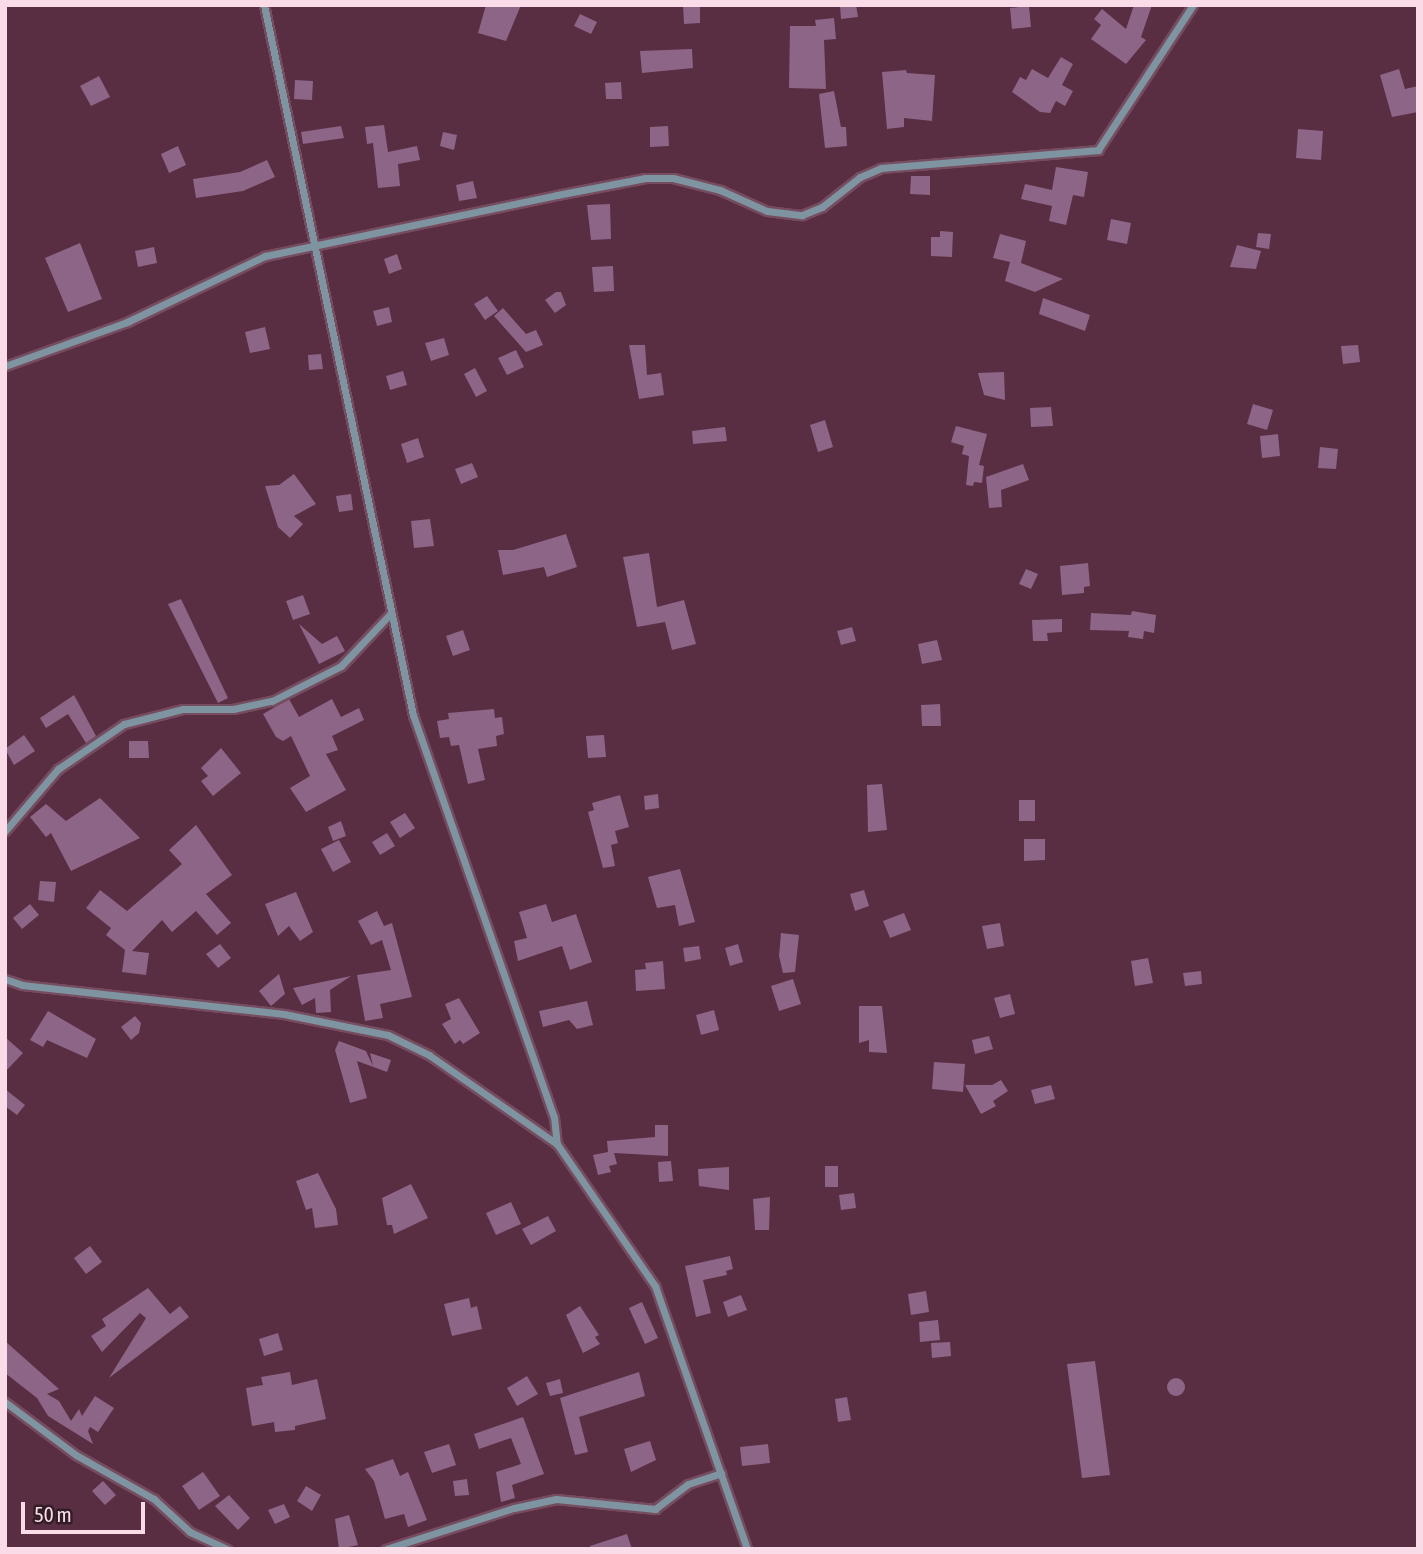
<!DOCTYPE html>
<style>
body{margin:0}
#map{position:relative;width:1423px;height:1554px;overflow:hidden;background:#592d42;font-family:"Asap Condensed",sans-serif}
div>[style]{position:absolute}
.building>*{inset:0;background:#8d6587}
.round{border-radius:50%}
.roads{filter:drop-shadow(2px 0 #764c60) drop-shadow(-2px 0 #764c60) drop-shadow(0 2px #764c60) drop-shadow(0 -2px #764c60)}
.minor>*{height:7px;margin:-3.5px;padding:0 3.5px;transform-origin:3.5px;border-radius:3.5px;background:#7e94a0}
span{translate:-50% -50%;white-space:nowrap;text-align:center;line-height:1.15;-webkit-text-stroke:6px #321d26;paint-order:stroke}
.frame{position:absolute;inset:0;border:7px solid #f9dce8;pointer-events:none}
.scale{position:absolute;left:21px;top:1502px;width:124px;height:32px;box-sizing:border-box;border:4px solid #f9dce8;border-top:0;padding-left:9px;font-size:21px;line-height:24px;white-space:nowrap;color:#f9dce8;-webkit-text-stroke:5px #321d26;paint-order:stroke}
</style>
<div id="map">
<div class="building">
<div style="clip-path:polygon(486px 5px,521px 5px,506px 41px,478px 33px)"></div>
<div style="clip-path:polygon(683px 5px,700px 5px,700px 23px,684px 24px)"></div>
<div style="clip-path:polygon(840px 5px,856px 5px,858px 17px,841px 19px)"></div>
<div style="clip-path:polygon(1134px 5px,1152px 5px,1141px 37px,1146px 40px,1126px 64px,1091px 39px,1101px 25px,1094px 19px,1102px 9px,1126px 29px)"></div>
<div style="clip-path:polygon(1029px 6px,1031px 27px,1012px 29px,1010px 8px)"></div>
<div style="clip-path:polygon(580px 14px,597px 22px,591px 34px,574px 26px)"></div>
<div style="clip-path:polygon(834px 18px,836px 39px,824px 40px,826px 89px,789px 88px,790px 26px,816px 26px,815px 20px)"></div>
<div style="clip-path:polygon(692px 49px,693px 68px,642px 73px,640px 51px)"></div>
<div style="clip-path:polygon(1061px 57px,1073px 64px,1062px 85px,1073px 91px,1065px 106px,1056px 101px,1050px 113px,1040px 112px,1012px 92px,1020px 77px,1026px 80px,1032px 69px,1048px 78px)"></div>
<div style="clip-path:polygon(1399px 69px,1405px 89px,1418px 86px,1418px 112px,1392px 117px,1380px 75px)"></div>
<div style="clip-path:polygon(906px 70px,907px 73px,935px 75px,932px 121px,904px 118px,904px 127px,887px 129px,882px 72px)"></div>
<div style="clip-path:polygon(99px 76px,110px 97px,91px 106px,80px 86px)"></div>
<div style="clip-path:polygon(295px 80px,313px 81px,312px 100px,294px 99px)"></div>
<div style="clip-path:polygon(621px 82px,622px 99px,606px 99px,605px 83px)"></div>
<div style="clip-path:polygon(834px 91px,841px 127px,846px 127px,847px 146px,825px 148px,819px 94px)"></div>
<div style="clip-path:polygon(384px 125px,388px 152px,417px 146px,420px 160px,398px 164px,400px 186px,378px 188px,373px 143px,367px 144px,365px 127px)"></div>
<div style="clip-path:polygon(341px 126px,344px 138px,303px 144px,301px 132px)"></div>
<div style="clip-path:polygon(668px 126px,669px 146px,650px 147px,650px 127px)"></div>
<div style="clip-path:polygon(1298px 129px,1323px 131px,1321px 160px,1296px 158px)"></div>
<div style="clip-path:polygon(443px 132px,457px 135px,454px 150px,440px 146px)"></div>
<div style="clip-path:polygon(178px 146px,186px 165px,169px 173px,161px 154px)"></div>
<div style="clip-path:polygon(267px 160px,275px 177px,243px 191px,196px 198px,193px 179px,240px 172px)"></div>
<div style="clip-path:polygon(1056px 167px,1088px 172px,1084px 197px,1073px 195px,1066px 225px,1049px 221px,1052px 206px,1021px 199px,1025px 184px,1052px 190px)"></div>
<div style="clip-path:polygon(911px 176px,930px 176px,930px 195px,910px 194px)"></div>
<div style="clip-path:polygon(473px 181px,477px 198px,459px 201px,456px 185px)"></div>
<div style="clip-path:polygon(610px 204px,611px 239px,591px 240px,587px 205px)"></div>
<div style="clip-path:polygon(1111px 219px,1131px 223px,1127px 244px,1107px 240px)"></div>
<div style="clip-path:polygon(940px 231px,953px 232px,952px 257px,931px 256px,931px 237px,940px 237px)"></div>
<div style="clip-path:polygon(1258px 233px,1271px 234px,1269px 249px,1256px 247px)"></div>
<div style="clip-path:polygon(1000px 234px,1026px 241px,1021px 263px,1063px 279px,1035px 292px,1005px 281px,1010px 262px,993px 258px)"></div>
<div style="clip-path:polygon(80px 243px,102px 299px,68px 312px,45px 258px)"></div>
<div style="clip-path:polygon(1237px 245px,1261px 251px,1256px 269px,1230px 267px)"></div>
<div style="clip-path:polygon(154px 247px,157px 263px,138px 267px,135px 251px)"></div>
<div style="clip-path:polygon(397px 254px,402px 269px,389px 274px,384px 259px)"></div>
<div style="clip-path:polygon(613px 266px,614px 291px,594px 292px,592px 267px)"></div>
<div style="clip-path:polygon(556px 292px,561px 292px,566px 305px,555px 313px,545px 300px)"></div>
<div style="clip-path:polygon(487px 296px,498px 311px,485px 320px,474px 304px)"></div>
<div style="clip-path:polygon(1043px 298px,1090px 315px,1085px 331px,1039px 314px)"></div>
<div style="clip-path:polygon(389px 307px,392px 322px,377px 326px,373px 311px)"></div>
<div style="clip-path:polygon(503px 308px,526px 334px,536px 330px,543px 345px,526px 352px,494px 316px)"></div>
<div style="clip-path:polygon(265px 327px,270px 349px,250px 353px,245px 332px)"></div>
<div style="clip-path:polygon(444px 338px,449px 355px,431px 361px,425px 343px)"></div>
<div style="clip-path:polygon(629px 345px,645px 345px,647px 375px,661px 373px,664px 395px,639px 399px)"></div>
<div style="clip-path:polygon(1358px 345px,1360px 362px,1343px 364px,1341px 346px)"></div>
<div style="clip-path:polygon(516px 350px,524px 367px,507px 375px,498px 358px)"></div>
<div style="clip-path:polygon(321px 354px,323px 369px,309px 370px,308px 355px)"></div>
<div style="clip-path:polygon(475px 368px,487px 391px,476px 397px,464px 374px)"></div>
<div style="clip-path:polygon(403px 371px,407px 385px,390px 390px,386px 376px)"></div>
<div style="clip-path:polygon(1004px 372px,1005px 400px,984px 395px,978px 373px)"></div>
<div style="clip-path:polygon(1253px 404px,1273px 410px,1267px 430px,1247px 424px)"></div>
<div style="clip-path:polygon(1051px 407px,1053px 426px,1031px 427px,1030px 408px)"></div>
<div style="clip-path:polygon(825px 420px,833px 447px,818px 452px,810px 425px)"></div>
<div style="clip-path:polygon(956px 426px,987px 434px,979px 465px,984px 466px,982px 483px,974px 482px,973px 486px,966px 485px,969px 456px,962px 454px,964px 446px,951px 442px)"></div>
<div style="clip-path:polygon(725px 427px,727px 441px,693px 444px,692px 431px)"></div>
<div style="clip-path:polygon(1278px 434px,1280px 456px,1262px 458px,1260px 436px)"></div>
<div style="clip-path:polygon(418px 438px,424px 457px,407px 463px,401px 444px)"></div>
<div style="clip-path:polygon(1320px 447px,1338px 449px,1336px 469px,1318px 468px)"></div>
<div style="clip-path:polygon(472px 463px,478px 477px,461px 484px,455px 469px)"></div>
<div style="clip-path:polygon(1023px 464px,1029px 480px,1001px 490px,1002px 507px,989px 508px,986px 477px)"></div>
<div style="clip-path:polygon(294px 474px,316px 504px,294px 516px,303px 524px,290px 538px,278px 527px,265px 486px,279px 485px)"></div>
<div style="clip-path:polygon(351px 494px,353px 510px,339px 512px,336px 496px)"></div>
<div style="clip-path:polygon(430px 519px,434px 546px,414px 548px,411px 521px)"></div>
<div style="clip-path:polygon(566px 534px,577px 567px,547px 577px,544px 567px,503px 575px,498px 550px,513px 550px)"></div>
<div style="clip-path:polygon(649px 553px,657px 607px,684px 600px,696px 644px,672px 650px,665px 622px,637px 627px,623px 557px)"></div>
<div style="clip-path:polygon(1088px 563px,1090px 586px,1084px 587px,1084px 593px,1062px 595px,1060px 566px)"></div>
<div style="clip-path:polygon(1026px 569px,1038px 574px,1031px 589px,1019px 584px)"></div>
<div style="clip-path:polygon(303px 595px,310px 614px,293px 620px,286px 601px)"></div>
<div style="clip-path:polygon(181px 599px,228px 698px,218px 703px,168px 604px)"></div>
<div style="clip-path:polygon(1132px 611px,1156px 615px,1154px 633px,1144px 631px,1143px 639px,1128px 637px,1129px 631px,1090px 630px,1091px 613px,1131px 615px)"></div>
<div style="clip-path:polygon(1062px 619px,1062px 632px,1047px 633px,1048px 641px,1033px 641px,1032px 620px)"></div>
<div style="clip-path:polygon(299px 624px,322px 644px,337px 636px,345px 651px,319px 664px)"></div>
<div style="clip-path:polygon(852px 627px,856px 641px,841px 645px,837px 631px)"></div>
<div style="clip-path:polygon(463px 630px,470px 650px,453px 656px,446px 636px)"></div>
<div style="clip-path:polygon(937px 640px,942px 660px,922px 664px,918px 644px)"></div>
<div style="clip-path:polygon(74px 695px,96px 736px,86px 743px,68px 714px,46px 728px,40px 718px)"></div>
<div style="clip-path:polygon(289px 699px,299px 717px,332px 699px,341px 717px,359px 708px,364px 720px,332px 736px,338px 750px,326px 754px,346px 790px,306px 812px,290px 788px,310px 776px,291px 736px,283px 741px,276px 737px,263px 714px)"></div>
<div style="clip-path:polygon(940px 704px,941px 726px,922px 726px,921px 705px)"></div>
<div style="clip-path:polygon(494px 709px,495px 718px,502px 717px,504px 734px,496px 736px,497px 746px,478px 749px,485px 780px,468px 784px,459px 745px,451px 746px,449px 737px,440px 738px,437px 721px,449px 719px,448px 713px)"></div>
<div style="clip-path:polygon(24px 735px,35px 751px,14px 765px,5px 749px)"></div>
<div style="clip-path:polygon(604px 735px,606px 757px,588px 758px,586px 736px)"></div>
<div style="clip-path:polygon(129px 741px,148px 741px,149px 758px,129px 758px)"></div>
<div style="clip-path:polygon(221px 748px,241px 773px,213px 796px,201px 781px,208px 776px,201px 768px)"></div>
<div style="clip-path:polygon(882px 784px,887px 830px,868px 832px,867px 785px)"></div>
<div style="clip-path:polygon(658px 794px,659px 808px,645px 810px,644px 796px)"></div>
<div style="clip-path:polygon(620px 795px,629px 827px,615px 831px,618px 843px,611px 845px,615px 866px,603px 868px,588px 812px,594px 810px,592px 803px)"></div>
<div style="clip-path:polygon(100px 798px,140px 838px,71px 871px,51px 833px,46px 837px,30px 817px,46px 804px,66px 821px)"></div>
<div style="clip-path:polygon(1019px 800px,1035px 800px,1035px 821px,1019px 821px)"></div>
<div style="clip-path:polygon(405px 813px,415px 828px,400px 838px,390px 822px)"></div>
<div style="clip-path:polygon(341px 821px,346px 836px,333px 841px,328px 827px)"></div>
<div style="clip-path:polygon(196px 825px,232px 875px,206px 894px,231px 923px,217px 935px,196px 911px,172px 932px,162px 920px,132px 951px,149px 953px,146px 975px,122px 972px,125px 950px,106px 935px,111px 928px,86px 908px,100px 890px,127px 911px,182px 864px,169px 850px)"></div>
<div style="clip-path:polygon(387px 833px,395px 846px,380px 855px,372px 842px)"></div>
<div style="clip-path:polygon(1024px 839px,1045px 839px,1045px 860px,1024px 861px)"></div>
<div style="clip-path:polygon(339px 840px,351px 862px,333px 872px,321px 849px)"></div>
<div style="clip-path:polygon(680px 869px,695px 922px,679px 926px,675px 905px,657px 908px,648px 877px)"></div>
<div style="clip-path:polygon(40px 881px,56px 882px,54px 902px,38px 900px)"></div>
<div style="clip-path:polygon(864px 890px,869px 906px,855px 911px,850px 894px)"></div>
<div style="clip-path:polygon(296px 892px,313px 932px,300px 941px,289px 926px,278px 936px,265px 904px)"></div>
<div style="clip-path:polygon(30px 904px,39px 915px,22px 929px,13px 918px)"></div>
<div style="clip-path:polygon(546px 904px,552px 922px,576px 914px,592px 962px,570px 970px,562px 946px,518px 961px,514px 941px,527px 938px,519px 912px)"></div>
<div style="clip-path:polygon(377px 911px,384px 926px,392px 923px,412px 997px,380px 1004px,383px 1018px,365px 1021px,357px 975px,391px 970px,382px 940px,371px 945px,358px 921px)"></div>
<div style="clip-path:polygon(904px 913px,911px 930px,890px 938px,883px 921px)"></div>
<div style="clip-path:polygon(1000px 923px,1004px 946px,987px 949px,982px 926px)"></div>
<div style="clip-path:polygon(781px 933px,799px 935px,795px 972px,783px 973px,779px 956px)"></div>
<div style="clip-path:polygon(220px 944px,231px 958px,218px 968px,206px 954px)"></div>
<div style="clip-path:polygon(738px 944px,743px 962px,730px 966px,725px 948px)"></div>
<div style="clip-path:polygon(699px 946px,701px 959px,685px 962px,683px 948px)"></div>
<div style="clip-path:polygon(1148px 958px,1153px 983px,1135px 986px,1131px 961px)"></div>
<div style="clip-path:polygon(663px 961px,665px 989px,636px 991px,635px 970px,646px 969px,645px 963px)"></div>
<div style="clip-path:polygon(1201px 971px,1202px 984px,1185px 986px,1183px 973px)"></div>
<div style="clip-path:polygon(279px 974px,285px 994px,271px 1006px,259px 991px)"></div>
<div style="clip-path:polygon(351px 976px,330px 990px,331px 1012px,316px 1013px,315px 998px,302px 1005px,293px 988px)"></div>
<div style="clip-path:polygon(793px 979px,801px 1004px,779px 1011px,771px 986px)"></div>
<div style="clip-path:polygon(1010px 994px,1015px 1014px,1000px 1018px,994px 998px)"></div>
<div style="clip-path:polygon(459px 998px,480px 1033px,463px 1044px,460px 1040px,455px 1044px,442px 1024px,451px 1019px,445px 1004px)"></div>
<div style="clip-path:polygon(587px 1001px,593px 1025px,577px 1029px,569px 1020px,543px 1027px,539px 1011px)"></div>
<div style="clip-path:polygon(859px 1006px,882px 1006px,887px 1053px,869px 1052px,869px 1040px,859px 1043px)"></div>
<div style="clip-path:polygon(714px 1010px,719px 1030px,701px 1035px,696px 1015px)"></div>
<div style="clip-path:polygon(48px 1011px,96px 1039px,87px 1058px,47px 1040px,43px 1047px,30px 1040px)"></div>
<div style="clip-path:polygon(135px 1016px,141px 1023px,139px 1033px,131px 1040px,121px 1027px)"></div>
<div style="clip-path:polygon(989px 1036px,993px 1049px,975px 1054px,972px 1040px)"></div>
<div style="clip-path:polygon(5px 1037px,23px 1053px,5px 1072px)"></div>
<div style="clip-path:polygon(339px 1041px,366px 1051px,373px 1066px,370px 1053px,391px 1060px,387px 1072px,357px 1061px,367px 1098px,350px 1103px,335px 1050px)"></div>
<div style="clip-path:polygon(934px 1062px,965px 1064px,963px 1092px,932px 1089px)"></div>
<div style="clip-path:polygon(1001px 1080px,1008px 1091px,993px 1101px,996px 1106px,981px 1114px,965px 1085px,992px 1085px)"></div>
<div style="clip-path:polygon(1051px 1085px,1055px 1099px,1035px 1104px,1031px 1090px)"></div>
<div style="clip-path:polygon(5px 1089px,25px 1105px,17px 1115px,5px 1106px)"></div>
<div style="clip-path:polygon(655px 1125px,668px 1125px,668px 1156px,614px 1153px,617px 1164px,609px 1166px,611px 1172px,598px 1175px,593px 1155px,608px 1152px,607px 1141px,655px 1137px)"></div>
<div style="clip-path:polygon(671px 1161px,673px 1181px,659px 1182px,658px 1162px)"></div>
<div style="clip-path:polygon(825px 1166px,838px 1166px,838px 1187px,825px 1187px)"></div>
<div style="clip-path:polygon(729px 1167px,729px 1190px,699px 1186px,698px 1169px)"></div>
<div style="clip-path:polygon(318px 1173px,336px 1209px,338px 1225px,315px 1228px,312px 1208px,306px 1210px,296px 1181px)"></div>
<div style="clip-path:polygon(411px 1184px,428px 1218px,394px 1234px,392px 1225px,387px 1225px,382px 1198px)"></div>
<div style="clip-path:polygon(854px 1193px,856px 1208px,841px 1210px,839px 1195px)"></div>
<div style="clip-path:polygon(770px 1197px,769px 1230px,755px 1230px,753px 1199px)"></div>
<div style="clip-path:polygon(511px 1202px,521px 1224px,496px 1235px,486px 1213px)"></div>
<div style="clip-path:polygon(548px 1216px,556px 1231px,531px 1245px,522px 1229px)"></div>
<div style="clip-path:polygon(90px 1246px,102px 1262px,86px 1274px,74px 1258px)"></div>
<div style="clip-path:polygon(730px 1256px,733px 1269px,726px 1271px,727px 1275px,703px 1280px,711px 1313px,696px 1317px,685px 1266px)"></div>
<div style="clip-path:polygon(148px 1288px,170px 1314px,180px 1306px,189px 1317px,109px 1378px,146px 1318px,140px 1313px,102px 1352px,91px 1336px,106px 1326px,102px 1319px)"></div>
<div style="clip-path:polygon(926px 1291px,929px 1312px,911px 1315px,908px 1294px)"></div>
<div style="clip-path:polygon(741px 1295px,747px 1310px,728px 1317px,723px 1302px)"></div>
<div style="clip-path:polygon(469px 1298px,471px 1308px,477px 1306px,482px 1329px,452px 1336px,444px 1304px)"></div>
<div style="clip-path:polygon(642px 1302px,658px 1338px,645px 1344px,629px 1308px)"></div>
<div style="clip-path:polygon(580px 1306px,599px 1335px,595px 1337px,600px 1344px,583px 1353px,566px 1315px)"></div>
<div style="clip-path:polygon(938px 1320px,940px 1340px,920px 1342px,919px 1322px)"></div>
<div style="clip-path:polygon(278px 1333px,283px 1350px,264px 1356px,259px 1339px)"></div>
<div style="clip-path:polygon(5px 1341px,59px 1389px,47px 1394px,59px 1401px,71px 1421px,79px 1409px,82px 1416px,95px 1396px,114px 1408px,98px 1432px,90px 1427px,88px 1431px,93px 1444px,48px 1416px,37px 1398px,5px 1373px)"></div>
<div style="clip-path:polygon(950px 1342px,951px 1356px,932px 1358px,931px 1343px)"></div>
<div style="clip-path:polygon(1095px 1361px,1110px 1475px,1082px 1478px,1067px 1364px)"></div>
<div style="clip-path:polygon(290px 1372px,292px 1385px,317px 1379px,326px 1419px,295px 1426px,295px 1430px,275px 1432px,274px 1422px,252px 1426px,246px 1388px,263px 1385px,261px 1377px)"></div>
<div style="clip-path:polygon(639px 1372px,645px 1396px,579px 1417px,588px 1452px,575px 1455px,560px 1398px)"></div>
<div style="clip-path:polygon(527px 1376px,538px 1394px,517px 1406px,507px 1388px)"></div>
<div class="round" style="left:1167px;top:1378px;width:18px;height:18px"></div>
<div style="clip-path:polygon(560px 1379px,563px 1393px,550px 1396px,546px 1383px)"></div>
<div style="clip-path:polygon(847px 1397px,851px 1420px,838px 1422px,835px 1399px)"></div>
<div style="clip-path:polygon(523px 1417px,544px 1474px,512px 1485px,515px 1498px,501px 1502px,496px 1472px,521px 1464px,511px 1438px,479px 1449px,474px 1434px)"></div>
<div style="clip-path:polygon(650px 1441px,656px 1460px,631px 1472px,624px 1449px)"></div>
<div style="clip-path:polygon(449px 1444px,456px 1465px,432px 1473px,424px 1452px)"></div>
<div style="clip-path:polygon(768px 1444px,770px 1463px,742px 1466px,740px 1447px)"></div>
<div style="clip-path:polygon(393px 1459px,400px 1476px,408px 1472px,427px 1520px,408px 1527px,404px 1514px,385px 1519px,374px 1481px,365px 1469px)"></div>
<div style="clip-path:polygon(203px 1472px,220px 1496px,199px 1510px,182px 1486px)"></div>
<div style="clip-path:polygon(467px 1479px,469px 1495px,455px 1496px,453px 1481px)"></div>
<div style="clip-path:polygon(103px 1481px,116px 1495px,105px 1505px,92px 1491px)"></div>
<div style="clip-path:polygon(306px 1486px,321px 1495px,312px 1511px,297px 1501px)"></div>
<div style="clip-path:polygon(229px 1495px,250px 1518px,238px 1530px,215px 1506px)"></div>
<div style="clip-path:polygon(284px 1504px,290px 1517px,275px 1524px,268px 1510px)"></div>
<div style="clip-path:polygon(349px 1515px,358px 1545px,339px 1549px,335px 1519px)"></div>
<div style="clip-path:polygon(627px 1534px,632px 1549px,590px 1549px,590px 1546px)"></div>
</div>
<div class="roads">
<div class="minor">
<div style="left:264px;top:5px;width:725px;rotate:78.15deg"></div>
<div style="left:413px;top:715px;width:426px;rotate:70.7deg"></div>
<div style="left:554px;top:1117px;width:27px;rotate:84deg"></div>
<div style="left:557px;top:1144px;width:173px;rotate:55.4deg"></div>
<div style="left:655px;top:1286px;width:279px;rotate:70.7deg"></div>
<div style="left:5px;top:366px;width:130px;rotate:-19.8deg"></div>
<div style="left:127px;top:322px;width:153px;rotate:-25.6deg"></div>
<div style="left:265px;top:256px;width:298px;rotate:-11.8deg"></div>
<div style="left:557px;top:195px;width:90px;rotate:-10.9deg"></div>
<div style="left:645px;top:178px;width:28px"></div>
<div style="left:673px;top:178px;width:49px;rotate:14.3deg"></div>
<div style="left:720px;top:190px;width:51px;rotate:24.1deg"></div>
<div style="left:767px;top:211px;width:35px;rotate:7deg"></div>
<div style="left:802px;top:215px;width:22px;rotate:-22deg"></div>
<div style="left:822px;top:207px;width:48px;rotate:-38.3deg"></div>
<div style="left:860px;top:177px;width:23px;rotate:-23deg"></div>
<div style="left:881px;top:168px;width:218px;rotate:-4.7deg"></div>
<div style="left:1098px;top:150px;width:173px;rotate:-56.8deg"></div>
<div style="left:5px;top:831px;width:82px;rotate:-49.5deg"></div>
<div style="left:58px;top:769px;width:80px;rotate:-34.3deg"></div>
<div style="left:124px;top:724px;width:61px;rotate:-14.3deg"></div>
<div style="left:183px;top:709px;width:50px"></div>
<div style="left:233px;top:709px;width:40px;rotate:-12deg"></div>
<div style="left:272px;top:701px;width:77px;rotate:-26.9deg"></div>
<div style="left:341px;top:666px;width:70px;rotate:-46.7deg"></div>
<div style="left:5px;top:979px;width:18px;rotate:19deg"></div>
<div style="left:22px;top:985px;width:264px;rotate:6.3deg"></div>
<div style="left:284px;top:1014px;width:106px;rotate:11.4deg"></div>
<div style="left:388px;top:1035px;width:46px;rotate:26deg"></div>
<div style="left:429px;top:1055px;width:156px;rotate:34.8deg"></div>
<div style="left:5px;top:1402px;width:89px;rotate:36.7deg"></div>
<div style="left:76px;top:1455px;width:90px;rotate:29.4deg"></div>
<div style="left:154px;top:1499px;width:49px;rotate:42.5deg"></div>
<div style="left:190px;top:1532px;width:41px;rotate:24.7deg"></div>
<div style="left:386px;top:1549px;width:134px;rotate:-17.8deg"></div>
<div style="left:514px;top:1508px;width:43px;rotate:-12.1deg"></div>
<div style="left:556px;top:1499px;width:100px;rotate:5.8deg"></div>
<div style="left:655px;top:1509px;width:41px;rotate:-37.1deg"></div>
<div style="left:688px;top:1484px;width:35px;rotate:-18deg"></div>
</div>
</div>
<div class="frame"></div>
<div class="scale">50 m</div>
</div>
